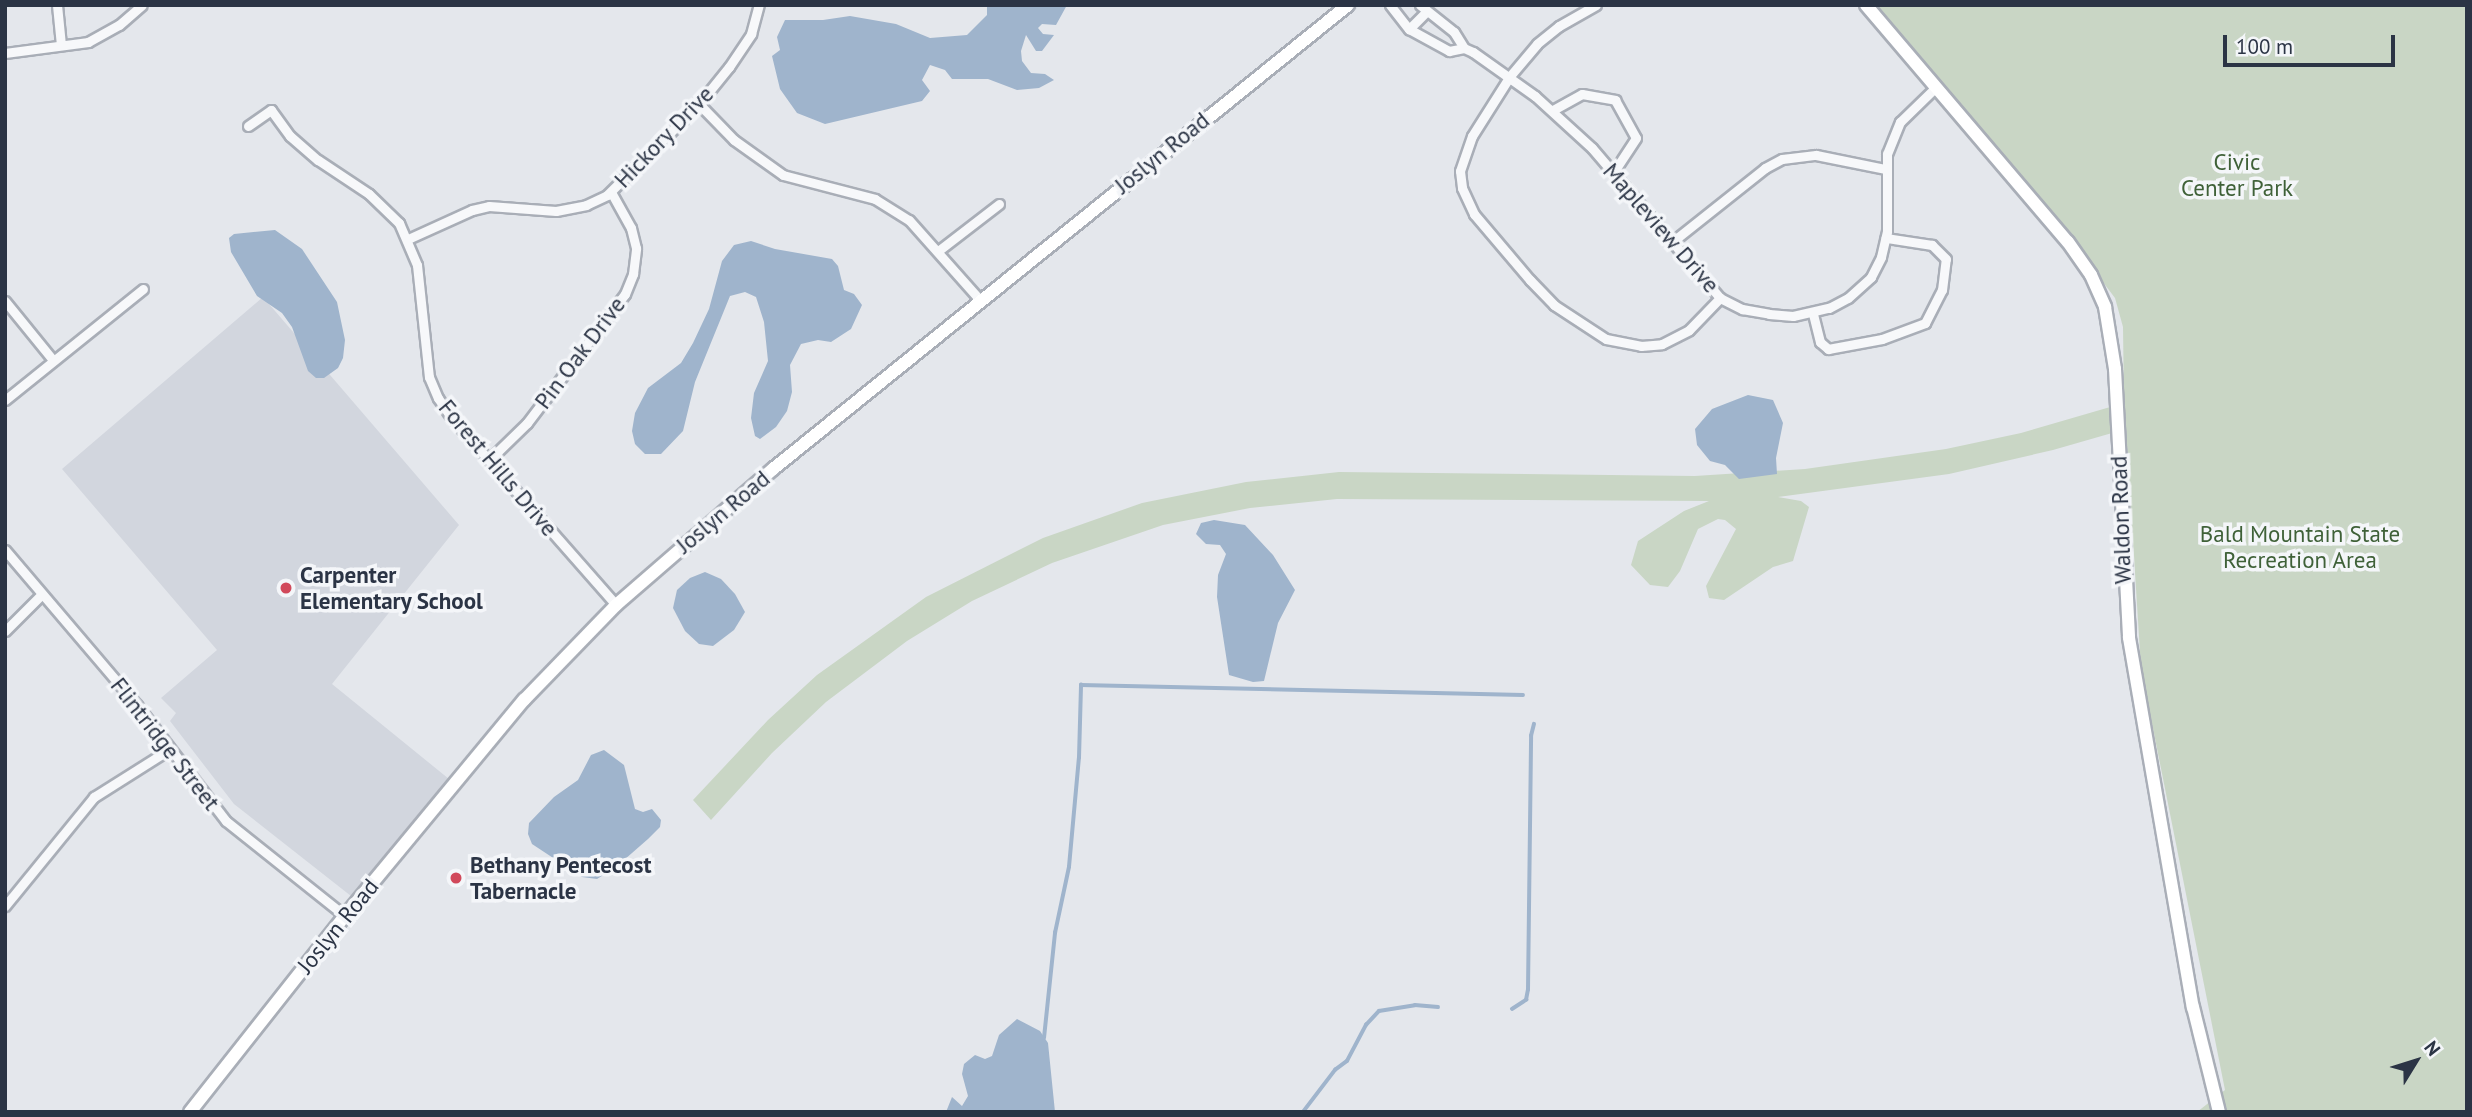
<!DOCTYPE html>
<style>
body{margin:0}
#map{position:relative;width:2472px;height:1117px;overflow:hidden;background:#e4e7ec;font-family:"PT Sans",sans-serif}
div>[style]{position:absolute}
.built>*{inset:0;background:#d2d6de}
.green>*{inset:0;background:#c9d6c5}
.water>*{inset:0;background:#9fb4cc}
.stream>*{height:3.5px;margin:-1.75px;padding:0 1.75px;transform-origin:1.75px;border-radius:1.75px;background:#9fb4cc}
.roads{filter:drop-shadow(2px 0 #a9aeb7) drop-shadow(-2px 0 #a9aeb7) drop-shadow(0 2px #a9aeb7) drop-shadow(0 -2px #a9aeb7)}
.street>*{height:9px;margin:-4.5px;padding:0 4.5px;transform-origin:4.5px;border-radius:4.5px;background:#f7f8fa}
.secondary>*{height:12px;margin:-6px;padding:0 6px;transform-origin:6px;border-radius:6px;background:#fff}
.dots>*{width:19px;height:19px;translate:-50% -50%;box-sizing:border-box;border:4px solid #f4f6f9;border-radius:50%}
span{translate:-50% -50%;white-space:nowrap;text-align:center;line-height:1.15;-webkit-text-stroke:7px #f4f6f9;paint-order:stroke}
.street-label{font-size:23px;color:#2b3445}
.park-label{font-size:23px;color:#3f6138}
.poi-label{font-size:23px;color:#2b3445;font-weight:700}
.left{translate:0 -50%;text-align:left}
.frame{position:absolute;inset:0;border:7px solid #2b3445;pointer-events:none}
.north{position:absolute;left:2381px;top:1026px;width:70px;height:70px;-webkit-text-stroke:5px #f4f6f9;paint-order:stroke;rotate:52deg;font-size:19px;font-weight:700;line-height:28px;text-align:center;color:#2b3445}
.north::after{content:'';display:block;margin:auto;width:24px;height:32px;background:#2b3445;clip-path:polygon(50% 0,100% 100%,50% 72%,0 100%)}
.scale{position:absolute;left:2223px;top:35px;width:172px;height:32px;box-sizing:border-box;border:4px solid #2b3445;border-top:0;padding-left:9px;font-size:21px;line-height:24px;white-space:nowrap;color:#2b3445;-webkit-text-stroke:5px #f4f6f9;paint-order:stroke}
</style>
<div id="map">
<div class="built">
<div style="clip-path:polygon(263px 297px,459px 525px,332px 684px,449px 779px,351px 896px,234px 804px,170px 721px,176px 713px,161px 698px,217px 650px,62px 469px)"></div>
</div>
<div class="green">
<div style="clip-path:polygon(1875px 5px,2467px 5px,2467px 1112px,2197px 1112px,2225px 1090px,2141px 668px,2126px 429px,2053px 450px,1949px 474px,1778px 497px,1801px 501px,1809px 507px,1793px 561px,1773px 567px,1724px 600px,1709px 598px,1706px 586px,1736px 529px,1725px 520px,1718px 519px,1698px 529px,1680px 571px,1668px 587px,1650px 585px,1631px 565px,1638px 541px,1684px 511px,1709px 501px,1337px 499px,1250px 508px,1163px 525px,1052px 563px,972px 601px,907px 641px,826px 702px,772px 753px,711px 820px,693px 800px,768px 720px,817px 675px,926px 597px,1043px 538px,1142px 503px,1246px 482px,1339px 472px,1695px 476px,1805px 469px,1946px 449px,2021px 433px,2124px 403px,2123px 327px,2115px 298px,2051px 213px)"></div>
</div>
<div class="water">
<div style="clip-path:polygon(987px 5px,1067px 5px,1056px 25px,1042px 24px,1038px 28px,1043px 34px,1054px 35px,1042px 51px,1036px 51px,1026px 35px,1021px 51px,1022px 61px,1031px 73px,1045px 74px,1054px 80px,1039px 88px,1017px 90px,988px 79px,952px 79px,945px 70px,930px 65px,922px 80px,930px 91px,922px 101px,825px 124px,797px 113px,780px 89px,772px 56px,780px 50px,777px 37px,785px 20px,823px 20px,850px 16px,896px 24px,930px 38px,967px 35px,987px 15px)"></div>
<div style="clip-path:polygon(275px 230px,302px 249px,337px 302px,345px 340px,343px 358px,338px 368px,324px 378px,316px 378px,308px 371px,292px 327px,282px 313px,257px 296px,231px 252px,229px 238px,234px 234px)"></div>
<div style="clip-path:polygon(751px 241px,775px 249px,832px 259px,838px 266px,844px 290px,854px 294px,862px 305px,851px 329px,831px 342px,818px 340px,801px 344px,790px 365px,792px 392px,787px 411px,776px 427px,760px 439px,755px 436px,751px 418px,754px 393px,768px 361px,764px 322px,756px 297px,745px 292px,730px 296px,695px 382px,683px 431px,661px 454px,645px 454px,635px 444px,632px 431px,635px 413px,648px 388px,681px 363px,693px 343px,709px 309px,722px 261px,734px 245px)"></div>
<div style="clip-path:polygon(1748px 395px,1773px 400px,1783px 423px,1776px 458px,1777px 474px,1739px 479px,1725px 465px,1710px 461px,1697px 445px,1695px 429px,1712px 409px)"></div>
<div style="clip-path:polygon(1214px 520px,1245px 525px,1273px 555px,1295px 590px,1278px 623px,1264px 681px,1253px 682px,1229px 675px,1217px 597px,1218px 575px,1226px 554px,1220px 545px,1206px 544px,1196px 534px,1201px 523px)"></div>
<div style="clip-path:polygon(705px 572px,721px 579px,735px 594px,745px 612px,734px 630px,713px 646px,699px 644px,685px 631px,673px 608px,677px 590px,690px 578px)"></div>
<div style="clip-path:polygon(604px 750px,624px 765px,635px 809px,643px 812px,652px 809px,661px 820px,660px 827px,648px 839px,616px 867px,597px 879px,582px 877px,532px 844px,528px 834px,529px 823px,554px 797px,578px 780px,591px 755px)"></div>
<div style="clip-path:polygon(1017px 1019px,1040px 1031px,1048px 1043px,1055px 1112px,946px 1112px,952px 1097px,962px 1106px,968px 1096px,962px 1074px,964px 1064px,975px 1055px,985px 1059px,992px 1056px,999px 1035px)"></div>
</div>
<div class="stream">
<div style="left:1512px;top:1009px;width:17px;rotate:-33deg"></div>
<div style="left:1526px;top:1000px;width:10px;rotate:-79deg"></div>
<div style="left:1528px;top:990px;width:254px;rotate:-89.3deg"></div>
<div style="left:1531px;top:736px;width:12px;rotate:-76deg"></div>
<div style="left:1044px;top:1038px;width:106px;rotate:-84deg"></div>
<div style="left:1055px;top:933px;width:67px;rotate:-78deg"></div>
<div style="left:1069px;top:867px;width:109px;rotate:-84.8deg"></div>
<div style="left:1079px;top:758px;width:73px;rotate:-88.4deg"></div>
<div style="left:1081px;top:685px;width:442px;rotate:1.3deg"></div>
<div style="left:1303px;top:1112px;width:53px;rotate:-52.7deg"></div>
<div style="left:1335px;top:1070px;width:15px;rotate:-37deg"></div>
<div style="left:1347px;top:1061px;width:41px;rotate:-62.2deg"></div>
<div style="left:1366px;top:1025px;width:19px;rotate:-47deg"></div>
<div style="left:1379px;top:1011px;width:36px;rotate:-9deg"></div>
<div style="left:1415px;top:1005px;width:23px;rotate:5deg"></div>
</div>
<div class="roads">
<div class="street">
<div style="left:57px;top:5px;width:40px;rotate:84.3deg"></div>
<div style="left:1390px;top:5px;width:31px;rotate:52deg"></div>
<div style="left:1409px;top:29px;width:46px;rotate:28.8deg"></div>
<div style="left:1449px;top:51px;width:15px;rotate:-11deg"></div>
<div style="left:1464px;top:48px;width:10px;rotate:24deg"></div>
<div style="left:1473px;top:52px;width:76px;rotate:35.4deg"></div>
<div style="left:1535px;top:96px;width:77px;rotate:42.4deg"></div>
<div style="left:1592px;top:148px;width:197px;rotate:49.5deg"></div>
<div style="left:1720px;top:298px;width:25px;rotate:27deg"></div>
<div style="left:1742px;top:309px;width:27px;rotate:10deg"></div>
<div style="left:1769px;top:314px;width:24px;rotate:5deg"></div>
<div style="left:1793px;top:316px;width:37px;rotate:-13deg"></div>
<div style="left:1829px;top:308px;width:21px;rotate:-28deg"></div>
<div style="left:1848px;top:298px;width:31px;rotate:-42deg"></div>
<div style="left:1871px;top:277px;width:22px;rotate:-63deg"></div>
<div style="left:1881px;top:257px;width:26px;rotate:-77deg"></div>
<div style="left:1887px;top:232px;width:78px;rotate:-90deg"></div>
<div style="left:1887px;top:154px;width:35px;rotate:-68deg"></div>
<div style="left:1900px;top:122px;width:50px;rotate:-44.2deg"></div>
<div style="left:1420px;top:5px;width:43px;rotate:38.5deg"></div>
<div style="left:1454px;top:32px;width:19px;rotate:58deg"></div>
<div style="left:1596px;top:5px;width:43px;rotate:150.4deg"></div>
<div style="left:1559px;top:26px;width:28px;rotate:141deg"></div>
<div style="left:1537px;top:44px;width:42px;rotate:130.2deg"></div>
<div style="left:1510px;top:76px;width:71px;rotate:122.3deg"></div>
<div style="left:1472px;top:136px;width:37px;rotate:109deg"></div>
<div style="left:1460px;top:171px;width:17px;rotate:83deg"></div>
<div style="left:1462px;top:188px;width:29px;rotate:65deg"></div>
<div style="left:1474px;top:214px;width:87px;rotate:49.7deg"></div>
<div style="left:1530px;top:280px;width:35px;rotate:46deg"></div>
<div style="left:1554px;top:305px;width:62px;rotate:33.2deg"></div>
<div style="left:1606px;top:339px;width:36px;rotate:11deg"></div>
<div style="left:1641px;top:346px;width:21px;rotate:-5deg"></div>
<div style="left:1662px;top:344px;width:30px;rotate:-27deg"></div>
<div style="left:1689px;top:330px;width:45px;rotate:-45.9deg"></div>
<div style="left:1409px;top:29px;width:24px;rotate:-45deg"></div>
<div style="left:5px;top:53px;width:84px;rotate:-7.5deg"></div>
<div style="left:88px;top:42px;width:35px;rotate:-29deg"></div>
<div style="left:119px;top:25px;width:30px;rotate:-41deg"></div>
<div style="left:699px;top:104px;width:50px;rotate:45.8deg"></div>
<div style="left:734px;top:140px;width:60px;rotate:35.5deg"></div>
<div style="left:783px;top:175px;width:95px;rotate:14.6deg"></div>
<div style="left:875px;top:199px;width:40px;rotate:32deg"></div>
<div style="left:909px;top:220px;width:108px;rotate:48.4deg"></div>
<div style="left:1553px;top:110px;width:33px;rotate:-29deg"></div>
<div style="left:1582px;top:94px;width:34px;rotate:10deg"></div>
<div style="left:1615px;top:100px;width:43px;rotate:61.1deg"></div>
<div style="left:1636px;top:138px;width:42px;rotate:123.3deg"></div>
<div style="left:248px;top:126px;width:28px;rotate:-35deg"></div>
<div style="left:271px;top:110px;width:32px;rotate:54deg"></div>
<div style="left:290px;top:136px;width:37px;rotate:41deg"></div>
<div style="left:318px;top:160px;width:61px;rotate:33.7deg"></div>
<div style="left:369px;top:194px;width:42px;rotate:44deg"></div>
<div style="left:399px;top:223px;width:46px;rotate:66.8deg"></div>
<div style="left:417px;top:265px;width:113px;rotate:83.9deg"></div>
<div style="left:429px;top:377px;width:23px;rotate:67deg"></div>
<div style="left:438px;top:398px;width:23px;rotate:56deg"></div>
<div style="left:451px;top:417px;width:250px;rotate:48.7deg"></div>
<div style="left:408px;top:239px;width:70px;rotate:-24.4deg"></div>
<div style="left:472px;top:210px;width:17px;rotate:-13deg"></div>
<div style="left:489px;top:206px;width:67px;rotate:4.3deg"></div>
<div style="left:556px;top:211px;width:31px;rotate:-11deg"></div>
<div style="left:586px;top:205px;width:23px;rotate:-25deg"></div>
<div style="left:607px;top:195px;width:129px;rotate:-44.7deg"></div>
<div style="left:699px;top:104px;width:48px;rotate:-51deg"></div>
<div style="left:729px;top:67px;width:40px;rotate:-56deg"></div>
<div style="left:751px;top:34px;width:30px;rotate:-75deg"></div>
<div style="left:1672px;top:242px;width:119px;rotate:-38.5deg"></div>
<div style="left:1765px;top:168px;width:19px;rotate:-28deg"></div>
<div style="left:1782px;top:159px;width:34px;rotate:-7deg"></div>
<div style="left:1816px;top:155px;width:70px;rotate:11.5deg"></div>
<div style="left:938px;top:251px;width:77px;rotate:-37.6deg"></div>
<div style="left:5px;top:301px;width:76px;rotate:50.9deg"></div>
<div style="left:1813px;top:314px;width:29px;rotate:76deg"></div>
<div style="left:1820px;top:342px;width:11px;rotate:41deg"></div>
<div style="left:1828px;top:349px;width:55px;rotate:-10.5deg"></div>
<div style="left:1882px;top:339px;width:46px;rotate:-20.4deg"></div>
<div style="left:1925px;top:323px;width:37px;rotate:-63deg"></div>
<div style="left:1942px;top:290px;width:31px;rotate:-83deg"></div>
<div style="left:1946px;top:259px;width:20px;rotate:-135deg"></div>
<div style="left:1932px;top:245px;width:47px;rotate:-171.3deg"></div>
<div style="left:5px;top:400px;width:177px;rotate:-38.8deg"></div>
<div style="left:489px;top:460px;width:53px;rotate:-44.2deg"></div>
<div style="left:527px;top:423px;width:162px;rotate:-52.8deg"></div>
<div style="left:625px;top:294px;width:22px;rotate:-68deg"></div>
<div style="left:633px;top:274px;width:26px;rotate:-83deg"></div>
<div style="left:636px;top:248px;width:21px;rotate:-104deg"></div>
<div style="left:631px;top:228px;width:41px;rotate:-119.1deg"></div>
<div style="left:5px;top:550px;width:204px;rotate:49.6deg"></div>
<div style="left:137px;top:705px;width:146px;rotate:52.5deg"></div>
<div style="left:226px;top:821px;width:152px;rotate:38.6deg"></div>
<div style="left:5px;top:631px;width:52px;rotate:-45deg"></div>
<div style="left:5px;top:906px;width:141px;rotate:-50.8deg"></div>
<div style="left:94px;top:797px;width:90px;rotate:-32.3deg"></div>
</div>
<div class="secondary">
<div style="left:1866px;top:5px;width:311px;rotate:49.6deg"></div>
<div style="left:2068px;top:242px;width:40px;rotate:55.1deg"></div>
<div style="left:2091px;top:275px;width:35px;rotate:66deg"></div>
<div style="left:2105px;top:307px;width:63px;rotate:80.8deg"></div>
<div style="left:2115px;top:369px;width:269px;rotate:87deg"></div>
<div style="left:2129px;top:638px;width:375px;rotate:80.2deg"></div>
<div style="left:2193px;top:1007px;width:108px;rotate:76.1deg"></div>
<div style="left:190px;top:1112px;width:250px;rotate:-51.7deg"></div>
<div style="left:345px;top:916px;width:281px;rotate:-50.4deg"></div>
<div style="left:524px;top:700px;width:132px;rotate:-45.9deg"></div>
<div style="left:616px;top:605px;width:208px;rotate:-40.9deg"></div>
<div style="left:773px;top:469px;width:739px;rotate:-38.9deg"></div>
</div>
</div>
<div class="dots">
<div style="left:286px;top:588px;background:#d1495b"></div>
<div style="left:456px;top:878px;background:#d1495b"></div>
</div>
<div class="street-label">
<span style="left:664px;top:137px;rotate:-46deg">Hickory Drive</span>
<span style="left:1162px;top:153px;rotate:-39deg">Joslyn Road</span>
<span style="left:1661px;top:228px;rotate:49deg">Mapleview Drive</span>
<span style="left:580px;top:353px;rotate:-53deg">Pin Oak Drive</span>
<span style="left:498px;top:468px;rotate:50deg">Forest Hills Drive</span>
<span style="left:723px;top:512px;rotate:-40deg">Joslyn Road</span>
<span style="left:2121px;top:520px;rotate:-92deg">Waldon Road</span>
<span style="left:165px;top:744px;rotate:52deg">Flintridge Street</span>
<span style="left:338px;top:926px;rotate:-51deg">Joslyn Road</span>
</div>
<div class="park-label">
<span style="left:2237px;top:175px">Civic<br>Center Park</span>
<span style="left:2300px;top:547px">Bald Mountain State<br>Recreation Area</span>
</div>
<div class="poi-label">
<span class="left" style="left:300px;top:588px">Carpenter<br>Elementary School</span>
<span class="left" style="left:470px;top:878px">Bethany Pentecost<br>Tabernacle</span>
</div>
<div class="frame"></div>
<div class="north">N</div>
<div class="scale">100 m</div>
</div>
